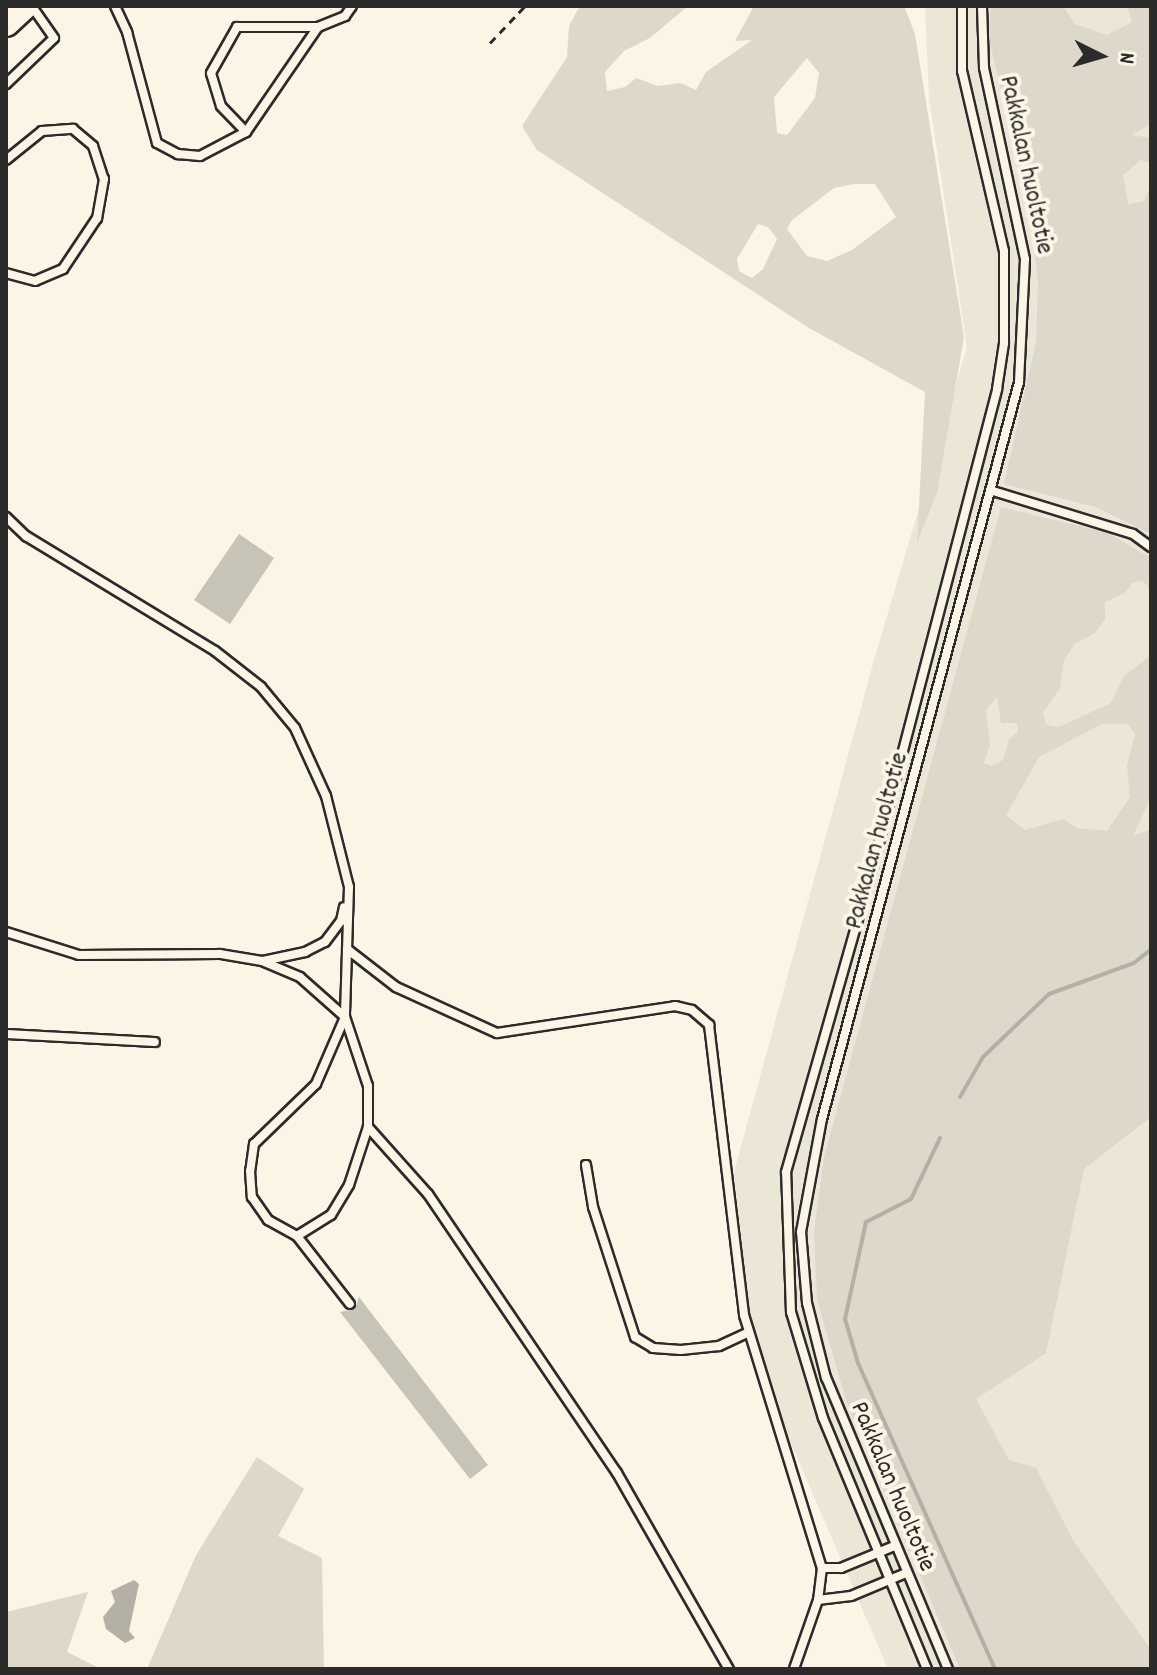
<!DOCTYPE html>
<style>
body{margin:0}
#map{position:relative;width:1157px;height:1675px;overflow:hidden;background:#fcf5e5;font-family:Dekko,sans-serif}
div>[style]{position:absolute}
.built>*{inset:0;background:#ece6d7}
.green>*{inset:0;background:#ded8ca}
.water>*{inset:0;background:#b4b0a5}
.stream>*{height:4px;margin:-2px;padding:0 2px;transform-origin:2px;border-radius:2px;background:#b4b0a5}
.building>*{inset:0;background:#c8c3b7}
.path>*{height:3px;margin-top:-1.5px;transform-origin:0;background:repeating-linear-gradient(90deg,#2b2b2b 0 8px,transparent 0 14px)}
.roads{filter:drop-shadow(2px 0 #2b2b2b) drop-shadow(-2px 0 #2b2b2b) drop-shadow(0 2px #2b2b2b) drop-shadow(0 -2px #2b2b2b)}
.service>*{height:8px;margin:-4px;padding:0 4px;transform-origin:4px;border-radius:4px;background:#fcf5e5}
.primary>*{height:26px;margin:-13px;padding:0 13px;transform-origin:13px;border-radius:13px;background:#fcf5e5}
span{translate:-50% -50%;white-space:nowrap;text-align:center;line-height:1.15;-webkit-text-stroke:8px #fcf5e5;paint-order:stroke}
.street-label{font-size:26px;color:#2b2b2b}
.frame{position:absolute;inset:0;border:8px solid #2b2b2b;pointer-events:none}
.north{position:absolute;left:1061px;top:16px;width:80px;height:80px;-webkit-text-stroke:6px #fcf5e5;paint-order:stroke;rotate:95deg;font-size:22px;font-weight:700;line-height:32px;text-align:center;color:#2b2b2b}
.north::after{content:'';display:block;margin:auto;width:28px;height:36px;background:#2b2b2b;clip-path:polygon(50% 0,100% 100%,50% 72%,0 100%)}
</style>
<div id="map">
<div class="built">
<div style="clip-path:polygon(925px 6px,1151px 6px,1151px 1669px,888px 1669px,787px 1434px,750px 1314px,734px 1172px,876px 653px,967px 347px,929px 98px)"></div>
</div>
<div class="green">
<div style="clip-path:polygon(evenodd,580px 6px,688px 6px,650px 38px,624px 51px,605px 72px,607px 91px,625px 87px,636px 78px,658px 86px,680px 83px,696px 90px,706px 72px,752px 40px,735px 41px,754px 6px,904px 6px,915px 34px,964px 337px,937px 493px,917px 543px,925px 392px,809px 328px,537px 150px,522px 126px,567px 57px,569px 26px,580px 6px,807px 58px,819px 73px,815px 98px,787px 135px,777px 133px,774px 97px,807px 58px,580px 6px,855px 184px,875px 184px,896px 217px,852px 250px,827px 261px,807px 256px,787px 229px,792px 220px,834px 188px,855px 184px,580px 6px,758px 224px,768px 227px,777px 239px,763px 269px,752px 278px,739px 271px,737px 259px,758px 224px)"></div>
<div style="clip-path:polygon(991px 6px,1063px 6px,1075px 24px,1107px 35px,1132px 22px,1127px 6px,1151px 6px,1151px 124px,1131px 135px,1151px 138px,1151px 163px,1141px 160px,1123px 175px,1128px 204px,1144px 201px,1151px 184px,1151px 534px,1096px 507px,1004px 484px,1036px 342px,1038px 283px,1030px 213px,989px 39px)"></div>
<div style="clip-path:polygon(evenodd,1001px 507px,1108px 533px,1151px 558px,1151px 592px,1143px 581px,1133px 582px,1125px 593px,1105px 602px,1105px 619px,1095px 633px,1074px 644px,1063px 663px,1060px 688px,1043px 713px,1046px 725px,1059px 727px,1111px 703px,1124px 676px,1151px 655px,1151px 797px,1133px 836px,1151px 829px,1151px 1117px,1084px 1169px,1046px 1353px,976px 1399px,1009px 1460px,1036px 1468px,1073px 1540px,1151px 1650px,1151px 1669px,960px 1669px,848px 1407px,817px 1300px,814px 1231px,824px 1157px,1001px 507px,997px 697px,1001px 723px,1017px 723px,1018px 732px,1009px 739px,1003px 760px,992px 766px,984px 763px,990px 745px,986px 710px,997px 697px,1001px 507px,1102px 724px,1128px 724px,1135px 734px,1127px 766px,1130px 797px,1107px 831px,1077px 828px,1063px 819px,1025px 830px,1006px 815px,1039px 757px,1102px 724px)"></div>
<div style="clip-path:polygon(257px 1457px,304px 1489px,278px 1536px,322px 1558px,324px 1669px,147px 1669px,196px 1555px)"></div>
<div style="clip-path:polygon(88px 1592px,67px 1652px,101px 1669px,6px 1669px,6px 1612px)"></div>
</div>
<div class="water">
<div style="clip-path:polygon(134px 1580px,139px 1584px,129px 1631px,135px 1638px,125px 1643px,106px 1629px,103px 1617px,115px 1602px,111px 1591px)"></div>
</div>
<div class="stream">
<div style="left:960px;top:1097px;width:46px;rotate:-60.1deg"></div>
<div style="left:983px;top:1057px;width:91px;rotate:-43.7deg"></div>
<div style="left:1049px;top:994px;width:90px;rotate:-20deg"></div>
<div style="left:1134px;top:963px;width:22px;rotate:-39deg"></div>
<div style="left:940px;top:1138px;width:68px;rotate:115.4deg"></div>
<div style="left:911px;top:1199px;width:51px;rotate:152.9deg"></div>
<div style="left:866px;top:1222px;width:99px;rotate:102.2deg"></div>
<div style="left:845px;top:1319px;width:46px;rotate:73.5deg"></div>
<div style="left:858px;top:1363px;width:335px;rotate:65.9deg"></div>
</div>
<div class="building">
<div style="clip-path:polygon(239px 534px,274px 558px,230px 624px,194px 600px)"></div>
<div style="clip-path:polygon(359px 1297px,488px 1465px,470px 1479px,340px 1312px,355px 1309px)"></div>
</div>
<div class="path">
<div style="left:490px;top:43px;width:51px;rotate:-46.6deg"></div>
</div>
<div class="roads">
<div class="service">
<div style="left:115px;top:6px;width:29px;rotate:65deg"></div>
<div style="left:127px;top:32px;width:115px;rotate:74.9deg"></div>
<div style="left:157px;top:143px;width:24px;rotate:28deg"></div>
<div style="left:178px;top:154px;width:22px;rotate:5deg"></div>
<div style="left:200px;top:156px;width:52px;rotate:-27.6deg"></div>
<div style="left:246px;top:132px;width:127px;rotate:-55.6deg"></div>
<div style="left:6px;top:84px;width:66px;rotate:-43.8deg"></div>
<div style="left:54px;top:38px;width:39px;rotate:-125deg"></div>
<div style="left:246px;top:132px;width:36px;rotate:-134deg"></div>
<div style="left:221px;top:106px;width:34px;rotate:-107deg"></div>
<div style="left:211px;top:73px;width:53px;rotate:-60.5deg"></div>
<div style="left:237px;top:27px;width:81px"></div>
<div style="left:318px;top:27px;width:29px;rotate:-22deg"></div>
<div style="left:345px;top:16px;width:12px;rotate:-55deg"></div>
<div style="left:6px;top:160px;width:46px;rotate:-38.9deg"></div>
<div style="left:42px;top:131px;width:31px;rotate:-4deg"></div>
<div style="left:73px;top:129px;width:26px;rotate:40deg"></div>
<div style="left:93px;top:146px;width:35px;rotate:72deg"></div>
<div style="left:104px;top:179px;width:40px;rotate:100deg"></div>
<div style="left:97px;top:218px;width:61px;rotate:123.7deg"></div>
<div style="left:63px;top:269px;width:30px;rotate:157deg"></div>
<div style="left:35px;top:281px;width:30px;rotate:-165deg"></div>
<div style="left:993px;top:491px;width:146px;rotate:17.1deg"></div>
<div style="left:1133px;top:534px;width:22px;rotate:36deg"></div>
<div style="left:6px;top:517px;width:28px;rotate:44deg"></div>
<div style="left:26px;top:536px;width:221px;rotate:31.3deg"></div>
<div style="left:215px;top:651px;width:58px;rotate:38deg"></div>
<div style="left:261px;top:687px;width:53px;rotate:50.3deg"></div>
<div style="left:295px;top:728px;width:75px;rotate:65.5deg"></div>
<div style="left:326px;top:796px;width:94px;rotate:75.8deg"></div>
<div style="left:349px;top:887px;width:130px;rotate:91.8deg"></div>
<div style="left:345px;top:1017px;width:73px;rotate:113.4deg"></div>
<div style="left:316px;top:1084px;width:86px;rotate:135.9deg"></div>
<div style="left:254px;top:1144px;width:27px;rotate:98deg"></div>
<div style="left:250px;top:1171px;width:26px;rotate:86deg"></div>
<div style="left:252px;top:1197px;width:28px;rotate:55deg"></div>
<div style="left:268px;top:1220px;width:33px;rotate:29deg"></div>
<div style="left:297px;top:1236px;width:40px;rotate:-32deg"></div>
<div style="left:331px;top:1215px;width:35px;rotate:-59deg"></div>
<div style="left:349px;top:1185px;width:61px;rotate:-71.9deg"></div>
<div style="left:368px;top:1127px;width:41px;rotate:-90deg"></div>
<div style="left:368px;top:1086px;width:73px;rotate:-108.4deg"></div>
<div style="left:345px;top:1017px;width:60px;rotate:-138.4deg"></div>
<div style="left:300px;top:977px;width:41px;rotate:-157.2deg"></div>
<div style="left:262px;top:961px;width:43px;rotate:-170.5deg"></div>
<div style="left:220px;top:954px;width:141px;rotate:179.6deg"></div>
<div style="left:79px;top:955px;width:77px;rotate:-162.5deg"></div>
<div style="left:347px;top:949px;width:62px;rotate:37.8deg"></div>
<div style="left:396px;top:987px;width:111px;rotate:24.5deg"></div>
<div style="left:497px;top:1033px;width:180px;rotate:-8.6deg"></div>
<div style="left:675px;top:1006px;width:17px;rotate:13deg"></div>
<div style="left:692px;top:1010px;width:23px;rotate:41deg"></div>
<div style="left:709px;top:1025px;width:292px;rotate:83.1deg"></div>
<div style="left:744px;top:1315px;width:265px;rotate:72.9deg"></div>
<div style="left:822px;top:1568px;width:32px;rotate:97deg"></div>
<div style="left:818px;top:1600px;width:73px;rotate:109.2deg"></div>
<div style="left:263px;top:961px;width:43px;rotate:-12.1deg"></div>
<div style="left:305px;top:952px;width:22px;rotate:-27deg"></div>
<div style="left:325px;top:942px;width:26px;rotate:-53deg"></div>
<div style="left:341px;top:921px;width:14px;rotate:-78deg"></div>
<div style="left:6px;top:1034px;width:149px;rotate:3.1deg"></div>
<div style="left:368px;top:1127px;width:90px;rotate:48.2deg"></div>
<div style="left:428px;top:1194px;width:337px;rotate:55.9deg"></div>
<div style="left:617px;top:1473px;width:226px;rotate:60.3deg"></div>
<div style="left:586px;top:1165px;width:43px;rotate:80.5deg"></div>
<div style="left:593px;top:1207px;width:137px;rotate:72.1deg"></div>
<div style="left:635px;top:1337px;width:21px;rotate:31deg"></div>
<div style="left:653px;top:1348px;width:28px;rotate:4deg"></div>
<div style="left:681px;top:1350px;width:38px;rotate:-6deg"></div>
<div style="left:719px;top:1346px;width:33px;rotate:-25deg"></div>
<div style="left:297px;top:1236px;width:86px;rotate:52.1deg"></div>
<div style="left:822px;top:1568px;width:19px"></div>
<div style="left:841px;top:1568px;width:57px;rotate:-22.5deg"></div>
<div style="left:818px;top:1600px;width:33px;rotate:-7deg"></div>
<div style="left:851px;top:1596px;width:60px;rotate:-22.7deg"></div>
<div style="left:927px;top:1669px;width:272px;rotate:-112.5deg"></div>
<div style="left:823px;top:1418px;width:111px;rotate:-106.8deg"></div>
<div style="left:791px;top:1312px;width:140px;rotate:-92deg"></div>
<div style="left:786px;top:1172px;width:318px;rotate:-74.1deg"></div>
<div style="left:873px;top:866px;width:493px;rotate:-75.4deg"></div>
<div style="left:997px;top:389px;width:47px;rotate:-81.3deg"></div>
<div style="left:1004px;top:343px;width:92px;rotate:-90deg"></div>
<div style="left:1004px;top:251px;width:185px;rotate:-103.1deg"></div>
<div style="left:962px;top:71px;width:65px;rotate:-90deg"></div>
<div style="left:948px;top:1669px;width:316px;rotate:-112.7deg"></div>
<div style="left:826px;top:1378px;width:77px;rotate:-104.2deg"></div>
<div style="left:807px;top:1303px;width:71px;rotate:-94.8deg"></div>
<div style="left:801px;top:1232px;width:115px;rotate:-79.5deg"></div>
<div style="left:822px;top:1119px;width:763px;rotate:-75.03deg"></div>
<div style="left:1019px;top:382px;width:123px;rotate:-87.2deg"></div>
<div style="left:1025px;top:259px;width:196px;rotate:-102.1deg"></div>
<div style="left:984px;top:67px;width:61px;rotate:-91.9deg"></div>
</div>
<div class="primary">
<div style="left:6px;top:23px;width:25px;rotate:-43deg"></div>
</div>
</div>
<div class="street-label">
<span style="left:1025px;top:165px;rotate:78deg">Pakkalan huoltotie</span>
<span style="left:878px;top:841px;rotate:-75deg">Pakkalan huoltotie</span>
<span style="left:892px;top:1487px;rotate:67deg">Pakkalan huoltotie</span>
</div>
<div class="frame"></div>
<div class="north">N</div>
</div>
